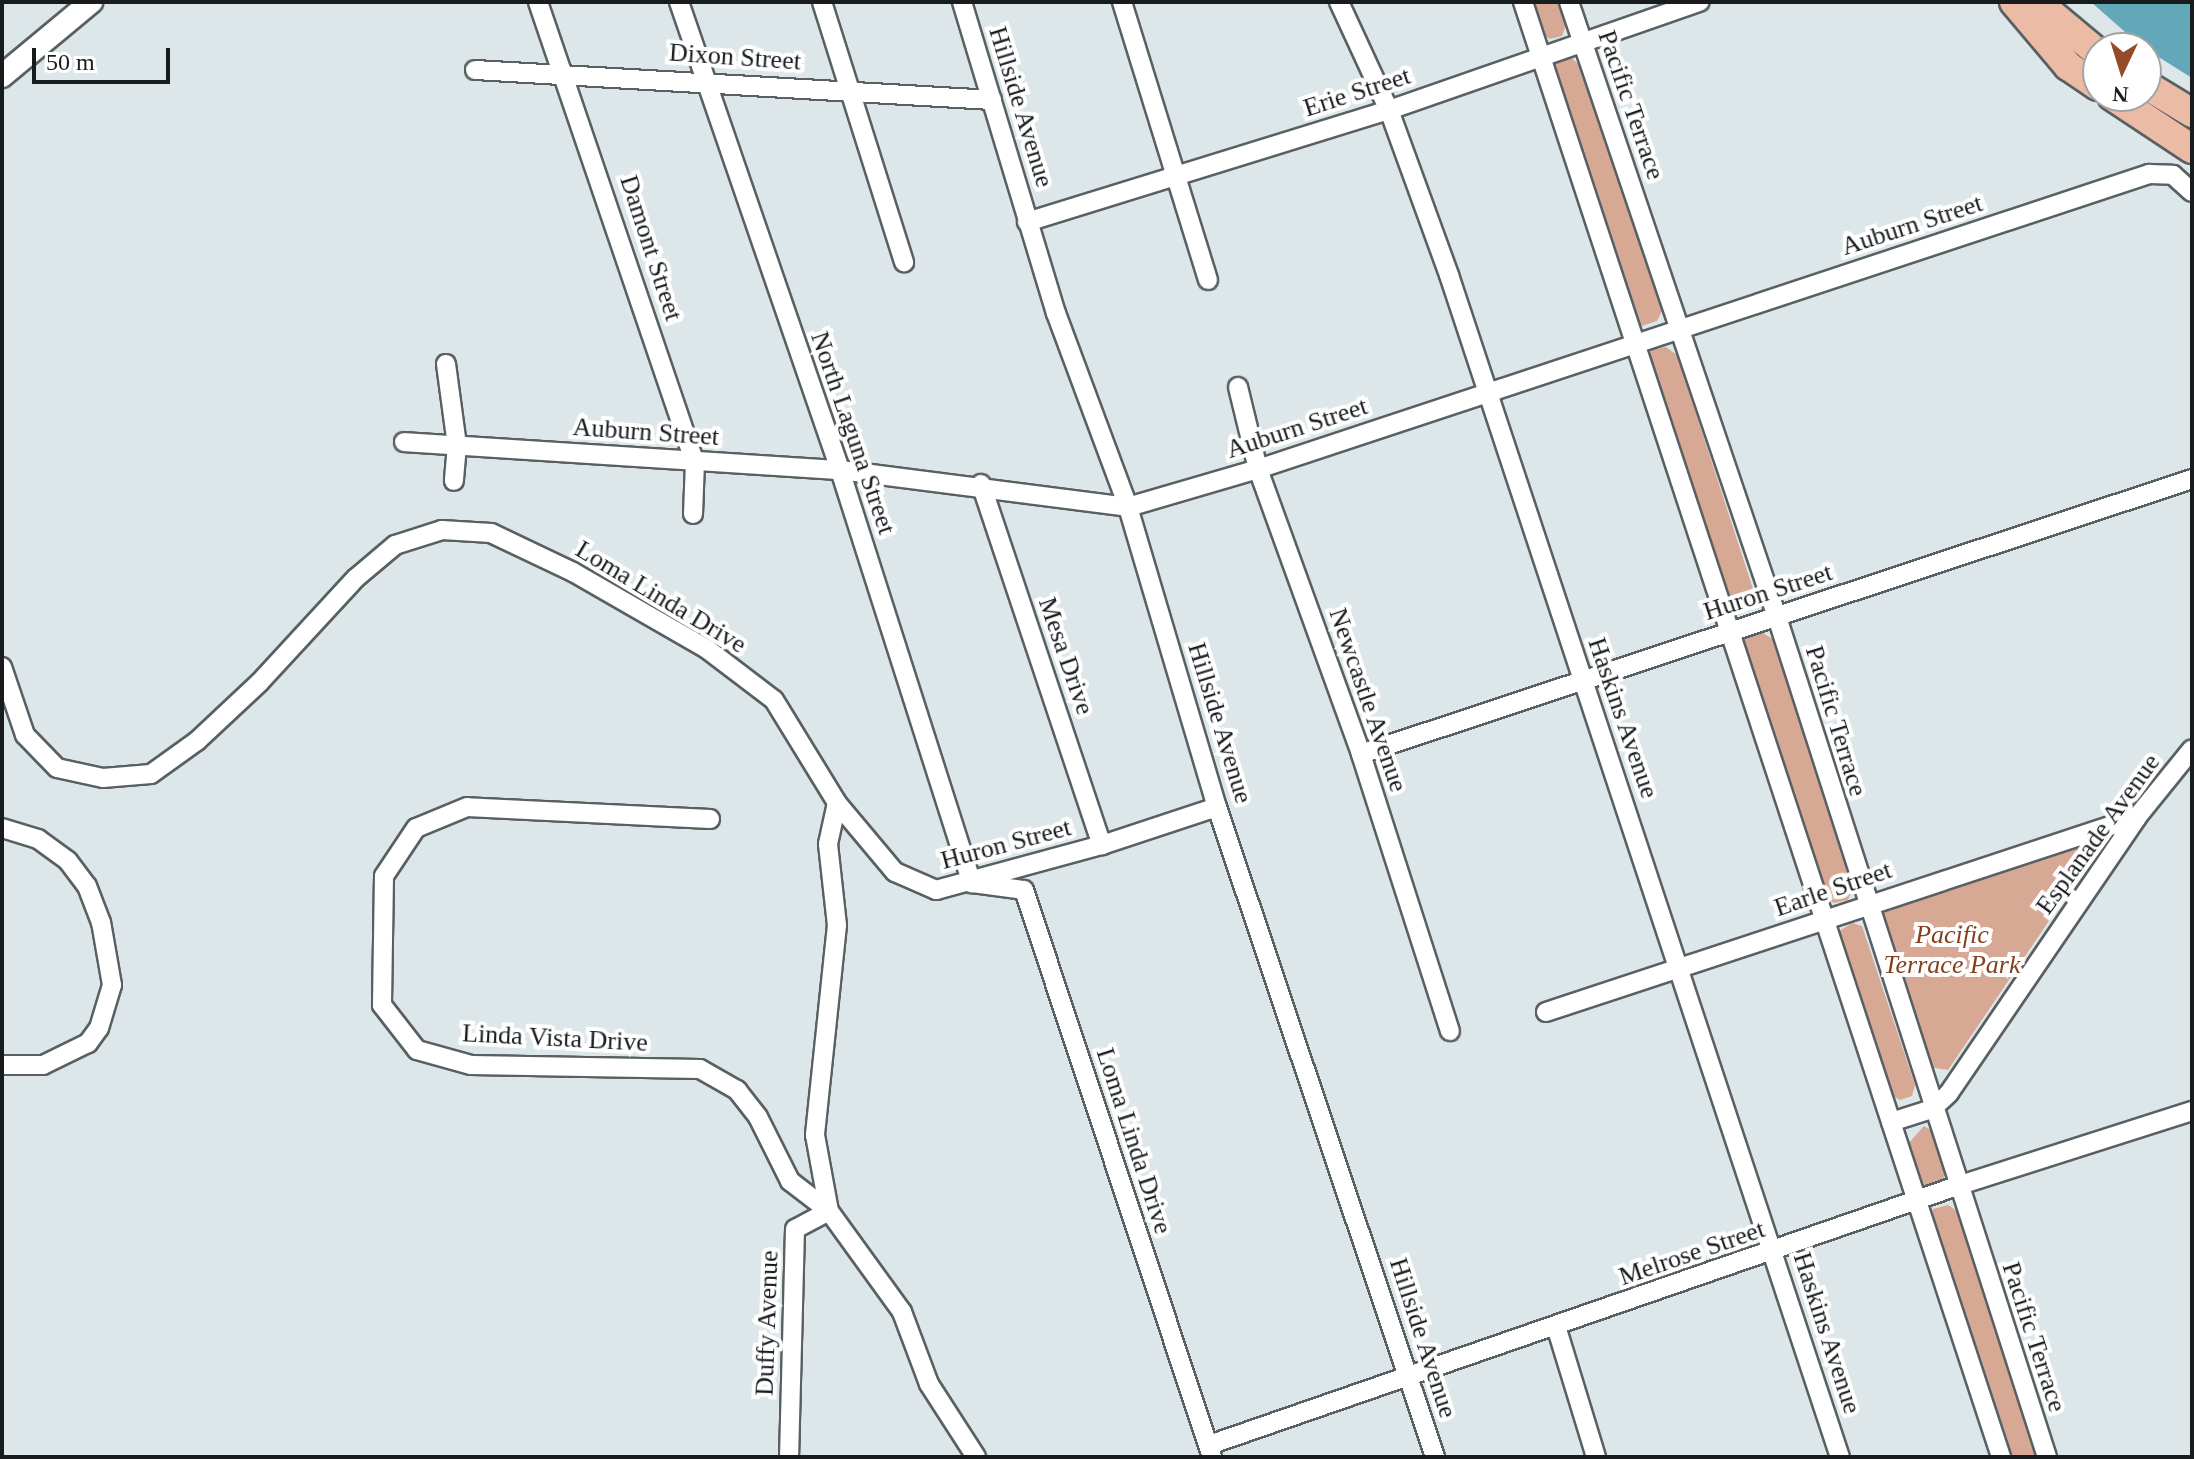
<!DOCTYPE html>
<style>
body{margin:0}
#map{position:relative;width:2194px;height:1459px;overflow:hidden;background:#dde7e9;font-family:Georgia,serif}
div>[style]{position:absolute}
.green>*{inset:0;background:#d7a995}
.water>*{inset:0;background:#63a8b9}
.roads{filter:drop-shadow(2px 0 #586063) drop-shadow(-2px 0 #586063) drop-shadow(0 2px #586063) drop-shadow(0 -2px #586063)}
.minor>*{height:18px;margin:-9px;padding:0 9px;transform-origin:9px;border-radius:9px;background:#fff}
.tertiary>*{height:22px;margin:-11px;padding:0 11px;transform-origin:11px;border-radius:11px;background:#fff}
.primary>*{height:28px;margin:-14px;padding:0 14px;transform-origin:14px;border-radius:14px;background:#ebbba6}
span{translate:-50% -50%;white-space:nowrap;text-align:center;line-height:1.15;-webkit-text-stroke:8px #fff;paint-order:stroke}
.street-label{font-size:26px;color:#191c1d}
.park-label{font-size:26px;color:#83401d;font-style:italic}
.frame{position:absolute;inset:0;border:4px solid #191c1d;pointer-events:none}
.north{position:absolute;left:2082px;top:32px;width:80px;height:80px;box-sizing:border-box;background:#fff;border:2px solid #a3a4a5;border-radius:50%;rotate:184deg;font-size:22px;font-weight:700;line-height:32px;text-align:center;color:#191c1d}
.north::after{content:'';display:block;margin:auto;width:28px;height:36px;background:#934b28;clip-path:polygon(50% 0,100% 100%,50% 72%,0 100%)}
.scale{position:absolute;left:32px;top:48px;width:138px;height:36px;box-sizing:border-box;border:4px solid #191c1d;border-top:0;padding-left:10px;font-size:24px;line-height:28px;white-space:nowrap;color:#191c1d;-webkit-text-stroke:6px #fff;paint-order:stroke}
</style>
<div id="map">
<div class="green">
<div style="clip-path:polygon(1530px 2px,1559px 2px,1566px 25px,1562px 36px,1550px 39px,1540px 33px)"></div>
<div style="clip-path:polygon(1569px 56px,1581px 66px,1662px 311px,1657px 321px,1642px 326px,1631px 319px,1550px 74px,1555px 61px)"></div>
<div style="clip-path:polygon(1666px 347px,1677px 355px,1754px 592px,1749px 603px,1735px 607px,1724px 601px,1646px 361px,1651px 350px)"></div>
<div style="clip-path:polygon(1761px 632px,1773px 639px,1853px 889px,1848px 900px,1834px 903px,1823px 898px,1740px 649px,1744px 636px)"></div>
<div style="clip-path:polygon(2083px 843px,2091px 859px,1948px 1070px,1928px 1067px,1872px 910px)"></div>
<div style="clip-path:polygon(1852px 923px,1862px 926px,1915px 1085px,1912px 1096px,1900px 1100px,1890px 1094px,1836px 933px)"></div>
<div style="clip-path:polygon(1924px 1126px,1934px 1132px,1946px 1172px,1941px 1183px,1928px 1188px,1917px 1184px,1907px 1145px)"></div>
<div style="clip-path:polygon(1948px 1205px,1960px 1213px,2039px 1457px,2006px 1457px,1930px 1223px,1933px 1209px)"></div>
</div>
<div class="water">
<div style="clip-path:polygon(2091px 2px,2192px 4px,2192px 78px,2141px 46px)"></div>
</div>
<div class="roads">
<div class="minor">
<div style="left:538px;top:2px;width:486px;rotate:71.2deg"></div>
<div style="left:695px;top:462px;width:52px;rotate:92.2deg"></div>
<div style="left:679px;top:2px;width:495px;rotate:71deg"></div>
<div style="left:840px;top:470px;width:434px;rotate:72.3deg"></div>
<div style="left:972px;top:883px;width:52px;rotate:7.7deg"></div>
<div style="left:1024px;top:890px;width:597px;rotate:71.66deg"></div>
<div style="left:822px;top:2px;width:273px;rotate:72.5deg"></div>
<div style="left:962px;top:2px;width:325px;rotate:73.2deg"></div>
<div style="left:1056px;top:313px;width:207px;rotate:69.6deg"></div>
<div style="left:1128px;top:507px;width:313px;rotate:73.5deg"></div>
<div style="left:1217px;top:807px;width:686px;rotate:71.46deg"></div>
<div style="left:1122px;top:2px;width:291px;rotate:72.8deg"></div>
<div style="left:1339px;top:2px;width:119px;rotate:65.2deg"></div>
<div style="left:1389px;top:110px;width:176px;rotate:70deg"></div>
<div style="left:1449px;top:275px;width:1245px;rotate:71.7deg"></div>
<div style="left:1523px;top:2px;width:1532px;rotate:71.81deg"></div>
<div style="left:1569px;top:2px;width:649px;rotate:71.31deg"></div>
<div style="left:1777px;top:617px;width:882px;rotate:72.18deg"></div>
<div style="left:475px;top:70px;width:518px;rotate:3.32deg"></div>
<div style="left:1027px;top:222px;width:379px;rotate:-17.2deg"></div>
<div style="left:1389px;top:110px;width:329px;rotate:-19.2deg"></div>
<div style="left:446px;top:364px;width:82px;rotate:82.3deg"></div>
<div style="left:457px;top:445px;width:36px;rotate:95deg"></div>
<div style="left:1238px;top:387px;width:84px;rotate:76.3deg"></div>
<div style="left:1258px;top:469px;width:303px;rotate:70.1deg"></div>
<div style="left:1361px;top:754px;width:291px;rotate:72.2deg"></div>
<div style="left:404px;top:442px;width:437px;rotate:3.7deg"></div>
<div style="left:840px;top:470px;width:290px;rotate:7.3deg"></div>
<div style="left:1128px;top:507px;width:135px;rotate:-16.3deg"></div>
<div style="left:1258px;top:469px;width:939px;rotate:-18.32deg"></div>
<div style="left:2149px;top:174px;width:24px;rotate:2deg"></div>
<div style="left:2173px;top:175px;width:25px;rotate:42deg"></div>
<div style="left:981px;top:484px;width:381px;rotate:71.5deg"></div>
<div style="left:2px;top:667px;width:72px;rotate:71.3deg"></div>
<div style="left:25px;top:735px;width:46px;rotate:45.9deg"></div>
<div style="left:57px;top:768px;width:47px;rotate:12.3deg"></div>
<div style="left:103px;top:778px;width:48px;rotate:-4.8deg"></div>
<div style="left:151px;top:774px;width:57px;rotate:-35.7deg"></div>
<div style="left:197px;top:741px;width:85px;rotate:-43.1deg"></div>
<div style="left:259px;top:683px;width:143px;rotate:-47.3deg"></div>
<div style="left:356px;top:578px;width:51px;rotate:-40.2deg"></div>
<div style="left:395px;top:545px;width:49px;rotate:-17.7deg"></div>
<div style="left:442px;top:530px;width:49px;rotate:3.5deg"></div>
<div style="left:491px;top:533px;width:91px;rotate:25.4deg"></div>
<div style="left:573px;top:572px;width:155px;rotate:29.9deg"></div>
<div style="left:707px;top:649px;width:84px;rotate:37.3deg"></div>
<div style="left:774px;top:700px;width:121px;rotate:58.5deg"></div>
<div style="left:837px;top:803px;width:90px;rotate:50deg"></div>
<div style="left:895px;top:872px;width:45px;rotate:23.7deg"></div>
<div style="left:936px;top:890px;width:172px;rotate:-15.2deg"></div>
<div style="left:1102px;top:845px;width:121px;rotate:-18.3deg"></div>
<div style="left:1361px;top:754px;width:875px;rotate:-18.31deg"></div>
<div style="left:837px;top:803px;width:42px;rotate:102.4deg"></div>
<div style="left:828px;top:844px;width:81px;rotate:83.7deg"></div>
<div style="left:837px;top:925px;width:211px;rotate:96deg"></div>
<div style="left:815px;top:1135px;width:77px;rotate:79.6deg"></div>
<div style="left:829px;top:1211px;width:125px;rotate:54.1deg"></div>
<div style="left:902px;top:1312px;width:77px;rotate:69.4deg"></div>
<div style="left:929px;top:1384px;width:87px;rotate:57.2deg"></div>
<div style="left:710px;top:819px;width:243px;rotate:-177.2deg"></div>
<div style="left:467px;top:807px;width:55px;rotate:157.6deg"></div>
<div style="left:416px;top:828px;width:58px;rotate:123.7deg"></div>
<div style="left:384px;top:876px;width:129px;rotate:90.9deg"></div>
<div style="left:382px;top:1005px;width:57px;rotate:52.1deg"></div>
<div style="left:417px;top:1050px;width:56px;rotate:15.5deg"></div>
<div style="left:471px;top:1065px;width:229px;rotate:1deg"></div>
<div style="left:700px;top:1069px;width:43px;rotate:29.6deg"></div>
<div style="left:737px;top:1090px;width:34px;rotate:52deg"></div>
<div style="left:758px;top:1117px;width:72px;rotate:63.4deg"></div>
<div style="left:790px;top:1181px;width:49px;rotate:37.6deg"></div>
<div style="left:829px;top:1211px;width:38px;rotate:152deg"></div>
<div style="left:795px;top:1229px;width:228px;rotate:91.5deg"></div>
<div style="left:2px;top:828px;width:38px;rotate:17deg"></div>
<div style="left:38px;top:839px;width:37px;rotate:36deg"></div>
<div style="left:68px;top:861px;width:31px;rotate:53deg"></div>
<div style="left:87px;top:886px;width:39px;rotate:69deg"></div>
<div style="left:101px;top:922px;width:64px;rotate:80.1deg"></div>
<div style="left:112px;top:985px;width:45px;rotate:106.8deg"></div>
<div style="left:99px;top:1028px;width:19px;rotate:126deg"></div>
<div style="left:88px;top:1043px;width:50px;rotate:153.9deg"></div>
<div style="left:43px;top:1065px;width:41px;rotate:180deg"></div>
<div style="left:1546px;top:1012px;width:622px;rotate:-18.26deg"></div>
<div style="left:1891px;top:1122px;width:43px;rotate:-17.6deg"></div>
<div style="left:1932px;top:1109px;width:23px;rotate:-43deg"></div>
<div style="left:1949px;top:1093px;width:334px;rotate:-55.7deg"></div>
<div style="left:2137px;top:817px;width:87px;rotate:-51deg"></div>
<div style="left:1556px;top:1326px;width:137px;rotate:73deg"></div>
<div style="left:1209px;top:1445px;width:792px;rotate:-19.1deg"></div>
<div style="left:1957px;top:1186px;width:247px;rotate:-17.7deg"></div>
</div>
<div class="tertiary">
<div style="left:2px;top:76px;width:116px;rotate:-39.7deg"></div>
</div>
<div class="primary">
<div style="left:2014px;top:2px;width:84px;rotate:49.8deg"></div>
<div style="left:2068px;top:66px;width:36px;rotate:34deg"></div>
<div style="left:2037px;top:2px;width:80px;rotate:39.9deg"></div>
<div style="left:2146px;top:85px;width:54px;rotate:31.3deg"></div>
<div style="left:2112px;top:96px;width:96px;rotate:33.5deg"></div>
</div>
</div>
<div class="street-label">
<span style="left:735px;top:57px;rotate:4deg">Dixon Street</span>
<span style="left:1357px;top:92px;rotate:-18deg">Erie Street</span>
<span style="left:1631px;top:105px;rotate:71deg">Pacific Terrace</span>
<span style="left:1021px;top:107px;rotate:73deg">Hillside Avenue</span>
<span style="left:1912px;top:225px;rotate:-18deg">Auburn Street</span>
<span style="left:651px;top:248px;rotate:72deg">Damont Street</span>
<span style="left:1297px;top:428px;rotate:-18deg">Auburn Street</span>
<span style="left:646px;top:432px;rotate:4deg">Auburn Street</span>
<span style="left:853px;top:433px;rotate:71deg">North Laguna Street</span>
<span style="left:1768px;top:592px;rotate:-18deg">Huron Street</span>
<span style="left:661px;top:597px;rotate:31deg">Loma Linda Drive</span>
<span style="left:1066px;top:656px;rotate:71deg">Mesa Drive</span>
<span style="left:1368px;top:700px;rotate:71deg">Newcastle Avenue</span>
<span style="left:1623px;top:718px;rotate:71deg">Haskins Avenue</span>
<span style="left:1836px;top:721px;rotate:73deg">Pacific Terrace</span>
<span style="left:1220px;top:723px;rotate:73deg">Hillside Avenue</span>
<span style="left:2098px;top:834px;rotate:-54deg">Esplanade Avenue</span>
<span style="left:1006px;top:844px;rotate:-15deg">Huron Street</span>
<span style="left:1833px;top:889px;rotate:-19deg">Earle Street</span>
<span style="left:555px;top:1038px;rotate:3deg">Linda Vista Drive</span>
<span style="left:1134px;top:1141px;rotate:72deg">Loma Linda Drive</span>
<span style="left:1692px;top:1253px;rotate:-19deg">Melrose Street</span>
<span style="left:767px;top:1323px;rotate:-88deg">Duffy Avenue</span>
<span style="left:1827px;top:1333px;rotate:72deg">Haskins Avenue</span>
<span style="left:2034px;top:1337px;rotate:72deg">Pacific Terrace</span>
<span style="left:1423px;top:1338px;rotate:72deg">Hillside Avenue</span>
</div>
<div class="park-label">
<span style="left:1952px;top:950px">Pacific<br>Terrace Park</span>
</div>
<div class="frame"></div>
<div class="north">N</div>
<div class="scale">50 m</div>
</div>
